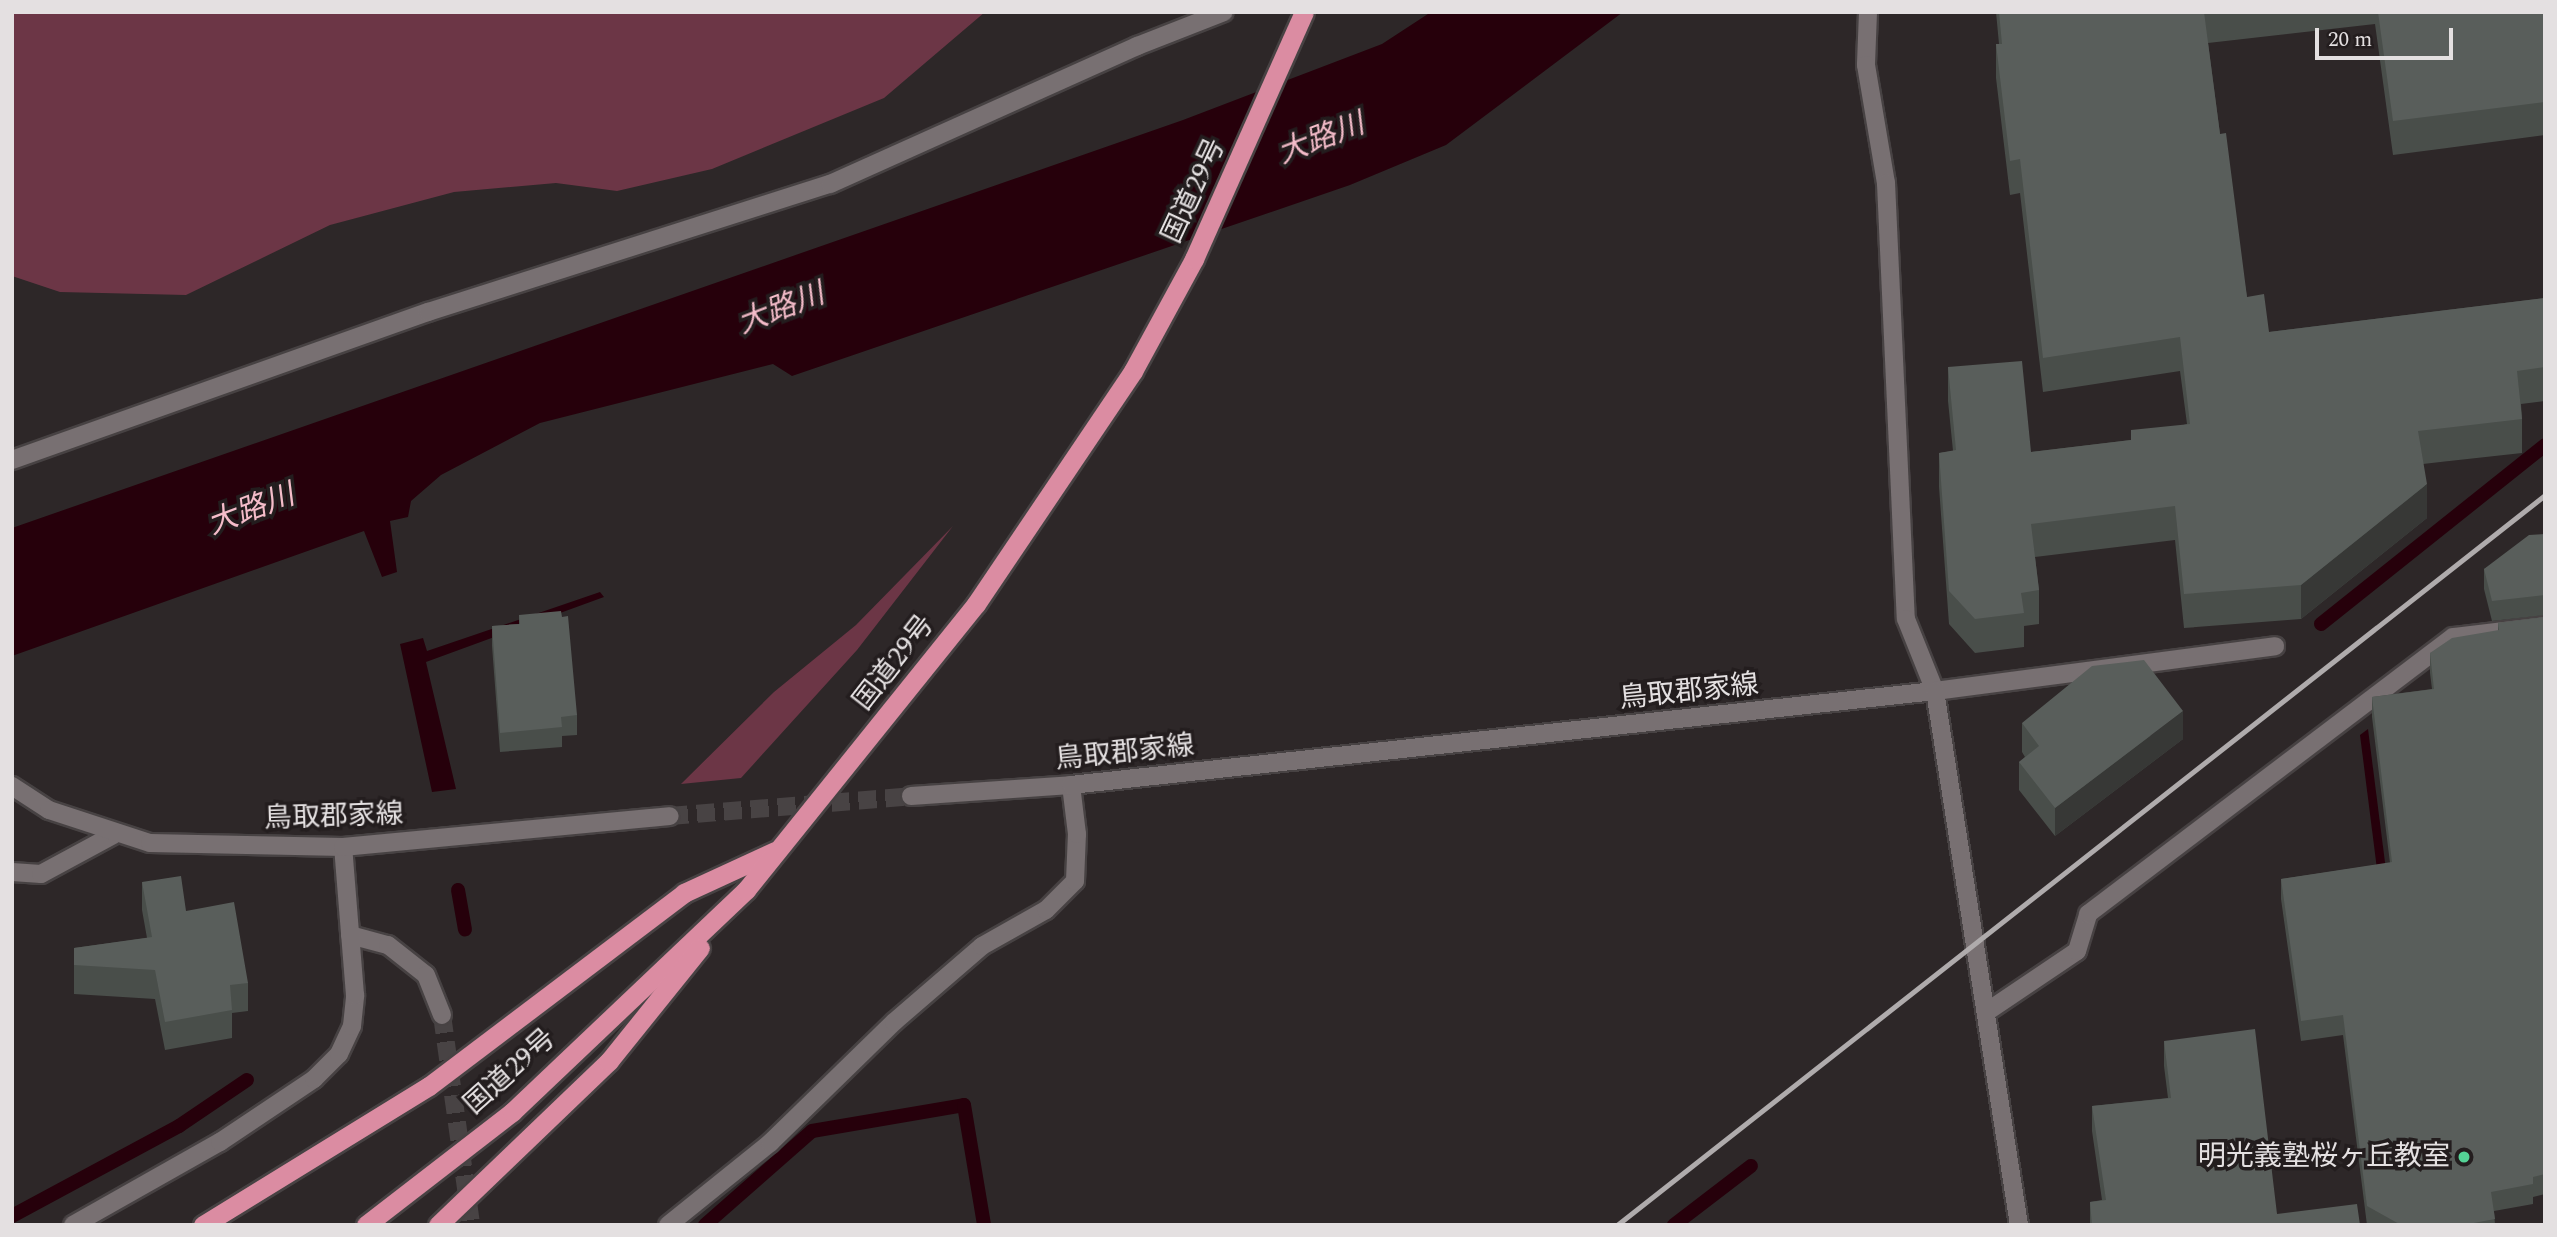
<!DOCTYPE html>
<meta charset="utf-8">
<style>
body{margin:0}
#map{position:relative;width:2557px;height:1237px;overflow:hidden;background:#2d2728;font-family:Spectral,"Noto Sans JP",serif}
div>[style]{position:absolute}
.green>*{inset:0;background:#6c3646}
.water>*{inset:0;background:#26000b}
.stream>*{height:14px;margin:-7px;padding:0 7px;transform-origin:7px;border-radius:7px;background:#26000b}
.minor-tunnel>*{height:18px;margin-top:-9px;transform-origin:0;background:repeating-linear-gradient(90deg,#484344 0 18px,transparent 0 27px)}
.secondary-tunnel>*{height:18px;margin-top:-9px;transform-origin:0;background:repeating-linear-gradient(90deg,#484344 0 18px,transparent 0 27px)}
.roads{filter:drop-shadow(2px 0 #474243) drop-shadow(-2px 0 #474243) drop-shadow(0 2px #474243) drop-shadow(0 -2px #474243)}
.minor>*{height:18px;margin:-9px;padding:0 9px;transform-origin:9px;border-radius:9px;background:#787072}
.secondary>*{height:18px;margin:-9px;padding:0 9px;transform-origin:9px;border-radius:9px;background:#787072}
.trunk>*{height:19px;margin:-9.5px;padding:0 9.5px;transform-origin:9.5px;border-radius:9.5px;background:#db8ca2}
.rail>*{height:5px;margin:-2.5px;padding:0 2.5px;transform-origin:2.5px;border-radius:2.5px;background:#afabac}
.wall>*{inset:0;background:#494e4a}
.shaded-wall>*{inset:0;background:#373836}
.building>*{inset:0;background:#595e5b}
.dots>*{width:19px;height:19px;translate:-50% -50%;box-sizing:border-box;border:4px solid #231d1e;border-radius:50%}
span{translate:-50% -50%;white-space:nowrap;text-align:center;line-height:1.15;-webkit-text-stroke:7px #231d1e;paint-order:stroke}
.street-label{font-size:28px;color:#e4e0e1}
.poi-label{font-size:28px;color:#e4e0e1}
.right{translate:-100% -50%;text-align:right}
.water-label{font-size:30px;color:#f4bcc9;font-style:italic}
.frame{position:absolute;inset:0;border:14px solid #e4e0e1;pointer-events:none}
.scale{position:absolute;left:2315px;top:28px;width:138px;height:32px;box-sizing:border-box;border:4px solid #e4e0e1;border-top:0;padding-left:9px;font-size:21px;line-height:24px;white-space:nowrap;color:#e4e0e1;-webkit-text-stroke:5px #231d1e;paint-order:stroke}
</style>
<div id="map">
<div class="green">
<div style="clip-path:polygon(12px 12px,985px 12px,884px 98px,712px 169px,617px 191px,556px 183px,454px 192px,330px 225px,186px 295px,60px 292px,12px 276px)"></div>
<div style="clip-path:polygon(953px 526px,857px 650px,741px 778px,681px 784px,774px 692px,856px 625px)"></div>
</div>
<div class="water">
<div style="clip-path:polygon(1431px 12px,1623px 12px,1446px 145px,1350px 185px,792px 376px,773px 364px,540px 423px,441px 475px,411px 501px,408px 517px,390px 521px,397px 572px,382px 577px,364px 531px,12px 656px,12px 528px,1183px 120px,1382px 44px)"></div>
<div style="clip-path:polygon(600px 592px,604px 597px,426px 662px,456px 789px,432px 792px,400px 644px,423px 638px,427px 651px)"></div>
<div style="clip-path:polygon(2368px 729px,2407px 1035px,2398px 1035px,2360px 735px)"></div>
</div>
<div class="stream">
<div style="left:2321px;top:624px;width:287px;rotate:-38.6deg"></div>
<div style="left:458px;top:890px;width:40px;rotate:80deg"></div>
<div style="left:12px;top:1216px;width:190px;rotate:-28.3deg"></div>
<div style="left:179px;top:1126px;width:82px;rotate:-34.1deg"></div>
<div style="left:705px;top:1225px;width:142px;rotate:-41.3deg"></div>
<div style="left:812px;top:1131px;width:154px;rotate:-9.7deg"></div>
<div style="left:964px;top:1105px;width:122px;rotate:80.5deg"></div>
<div style="left:1674px;top:1225px;width:97px;rotate:-37.5deg"></div>
</div>
<div class="minor-tunnel">
<div style="left:442px;top:1015px;width:212px;rotate:82.1deg"></div>
</div>
<div class="secondary-tunnel">
<div style="left:670px;top:816px;width:242px;rotate:-4.7deg"></div>
</div>
<div class="roads">
<div class="minor">
<div style="left:1868px;top:12px;width:53px;rotate:92.2deg"></div>
<div style="left:1866px;top:65px;width:120px;rotate:80.4deg"></div>
<div style="left:1886px;top:183px;width:436px;rotate:87.4deg"></div>
<div style="left:1906px;top:619px;width:78px;rotate:68.1deg"></div>
<div style="left:1935px;top:691px;width:343px;rotate:-7.5deg"></div>
<div style="left:12px;top:460px;width:442px;rotate:-19.6deg"></div>
<div style="left:428px;top:312px;width:422px;rotate:-17.7deg"></div>
<div style="left:830px;top:184px;width:337px;rotate:-24.2deg"></div>
<div style="left:1137px;top:46px;width:93px;rotate:-21.3deg"></div>
<div style="left:12px;top:872px;width:29px;rotate:4deg"></div>
<div style="left:41px;top:874px;width:82px;rotate:-28.4deg"></div>
<div style="left:350px;top:935px;width:39px;rotate:15deg"></div>
<div style="left:388px;top:945px;width:48px;rotate:38.3deg"></div>
<div style="left:426px;top:975px;width:43px;rotate:68.2deg"></div>
<div style="left:1988px;top:1011px;width:107px;rotate:-34deg"></div>
<div style="left:2077px;top:951px;width:39px;rotate:-73deg"></div>
<div style="left:2088px;top:914px;width:458px;rotate:-37.2deg"></div>
<div style="left:2453px;top:637px;width:93px;rotate:-6.8deg"></div>
<div style="left:73px;top:1225px;width:169px;rotate:-29.5deg"></div>
<div style="left:220px;top:1142px;width:113px;rotate:-33.8deg"></div>
<div style="left:314px;top:1079px;width:35px;rotate:-45deg"></div>
<div style="left:339px;top:1054px;width:31px;rotate:-65deg"></div>
<div style="left:352px;top:1026px;width:31px;rotate:-84deg"></div>
<div style="left:355px;top:995px;width:148px;rotate:-94.6deg"></div>
<div style="left:668px;top:1225px;width:131px;rotate:-38.8deg"></div>
<div style="left:770px;top:1143px;width:173px;rotate:-44.3deg"></div>
<div style="left:894px;top:1022px;width:116px;rotate:-40.8deg"></div>
<div style="left:982px;top:946px;width:73px;rotate:-29.4deg"></div>
<div style="left:1046px;top:910px;width:41px;rotate:-45deg"></div>
<div style="left:1075px;top:881px;width:47px;rotate:-87.6deg"></div>
<div style="left:1077px;top:834px;width:49px;rotate:-97deg"></div>
</div>
<div class="secondary">
<div style="left:12px;top:786px;width:44px;rotate:33deg"></div>
<div style="left:49px;top:810px;width:106px;rotate:18.1deg"></div>
<div style="left:150px;top:843px;width:193px;rotate:1.2deg"></div>
<div style="left:343px;top:847px;width:328px;rotate:-5.4deg"></div>
<div style="left:911px;top:796px;width:160px;rotate:-3.9deg"></div>
<div style="left:1071px;top:785px;width:869px;rotate:-6.21deg"></div>
<div style="left:1935px;top:691px;width:541px;rotate:81.06deg"></div>
</div>
<div class="trunk">
<div style="left:203px;top:1225px;width:265px;rotate:-31.6deg"></div>
<div style="left:429px;top:1086px;width:320px;rotate:-37.1deg"></div>
<div style="left:684px;top:893px;width:100px;rotate:-24.8deg"></div>
<div style="left:366px;top:1225px;width:185px;rotate:-37.7deg"></div>
<div style="left:512px;top:1112px;width:323px;rotate:-43.5deg"></div>
<div style="left:746px;top:890px;width:367px;rotate:-51.2deg"></div>
<div style="left:976px;top:604px;width:281px;rotate:-56deg"></div>
<div style="left:1133px;top:371px;width:128px;rotate:-61.4deg"></div>
<div style="left:1194px;top:259px;width:270px;rotate:-66deg"></div>
<div style="left:438px;top:1225px;width:237px;rotate:-43.8deg"></div>
<div style="left:609px;top:1061px;width:145px;rotate:-51.2deg"></div>
</div>
</div>
<div class="rail">
<div style="left:1617px;top:1225px;width:1181px;rotate:-38.19deg"></div>
</div>
<div class="wall">
<div style="clip-path:polygon(1996px 12px,2545px 12px,2545px 135px,2393px 155px,2375px 24px,2208px 43px,2220px 134px,2247px 297px,2269px 332px,2545px 298px,2545px 401px,2521px 404px,2522px 419px,2522px 453px,2423px 464px,2427px 518px,2301px 619px,2184px 628px,2175px 540px,2035px 557px,2039px 590px,2039px 624px,2024px 626px,2024px 647px,1975px 653px,1949px 624px,1939px 487px,1939px 453px,1953px 451px,1948px 401px,1948px 367px,2031px 452px,2131px 440px,2187px 424px,2180px 371px,2043px 392px,2020px 193px,2010px 195px,1996px 78px,1996px 44px,1999px 44px)"></div>
<div style="clip-path:polygon(2545px 534px,2545px 615px,2492px 621px,2484px 589px,2484px 569px)"></div>
<div style="clip-path:polygon(519px 615px,577px 715px,577px 735px,562px 736px,562px 747px,500px 752px,492px 646px,492px 626px,519px 624px)"></div>
<div style="clip-path:polygon(2545px 617px,2545px 1194px,2533px 1197px,2533px 1204px,2494px 1211px,2495px 1225px,2367px 1225px,2343px 1035px,2301px 1041px,2281px 899px,2281px 879px,2390px 863px,2372px 717px,2372px 697px,2432px 689px,2430px 673px,2430px 653px,2498px 631px,2498px 623px)"></div>
<div style="clip-path:polygon(2022px 723px,2183px 739px,2055px 836px,2019px 790px,2019px 762px,2025px 757px,2022px 752px)"></div>
<div style="clip-path:polygon(142px 882px,186px 911px,248px 983px,248px 1011px,232px 1013px,232px 1038px,165px 1050px,155px 999px,74px 994px,74px 948px,147px 938px,142px 910px)"></div>
<div style="clip-path:polygon(2164px 1041px,2277px 1214px,2360px 1225px,2090px 1225px,2090px 1202px,2102px 1200px,2092px 1131px,2092px 1106px,2168px 1098px,2164px 1066px)"></div>
</div>
<div class="shaded-wall">
<div style="clip-path:polygon(2427px 484px,2427px 518px,2301px 619px,2301px 585px)"></div>
<div style="clip-path:polygon(2183px 711px,2183px 739px,2055px 836px,2055px 808px)"></div>
</div>
<div class="building">
<div style="clip-path:polygon(1999px 12px,2204px 12px,2220px 134px,2226px 133px,2247px 297px,2264px 294px,2269px 332px,2545px 298px,2545px 367px,2517px 371px,2522px 419px,2418px 431px,2427px 484px,2301px 585px,2184px 594px,2175px 506px,2031px 524px,2039px 590px,2021px 593px,2024px 613px,1975px 619px,1949px 591px,1939px 453px,1956px 450px,1948px 367px,2022px 361px,2031px 452px,2131px 440px,2131px 430px,2190px 424px,2180px 337px,2043px 358px,2020px 159px,2010px 161px,1996px 44px,2002px 44px)"></div>
<div style="clip-path:polygon(2378px 12px,2545px 12px,2545px 102px,2393px 121px)"></div>
<div style="clip-path:polygon(2545px 534px,2545px 581px,2544px 581px,2545px 595px,2492px 601px,2484px 569px,2529px 535px)"></div>
<div style="clip-path:polygon(561px 611px,562px 617px,568px 616px,577px 715px,561px 717px,562px 727px,500px 733px,492px 626px,520px 624px,519px 615px)"></div>
<div style="clip-path:polygon(2545px 617px,2545px 1174px,2533px 1177px,2533px 1184px,2491px 1192px,2495px 1219px,2463px 1225px,2401px 1225px,2367px 1206px,2343px 1015px,2301px 1021px,2281px 879px,2392px 862px,2372px 697px,2434px 689px,2430px 653px,2452px 638px,2499px 630px,2498px 623px)"></div>
<div style="clip-path:polygon(2144px 660px,2183px 711px,2055px 808px,2019px 762px,2039px 746px,2022px 723px,2092px 666px)"></div>
<div style="clip-path:polygon(181px 876px,186px 911px,234px 902px,248px 983px,230px 985px,232px 1010px,165px 1022px,155px 970px,74px 965px,74px 948px,152px 937px,142px 882px)"></div>
<div style="clip-path:polygon(2255px 1029px,2277px 1214px,2357px 1204px,2360px 1225px,2092px 1225px,2090px 1202px,2106px 1200px,2092px 1106px,2171px 1098px,2164px 1041px)"></div>
</div>
<div class="dots">
<div style="left:2464px;top:1157px;background:#54d396"></div>
</div>
<div class="street-label">
<span style="left:1194px;top:191px;rotate:-65deg">国道29号</span>
<span style="left:894px;top:663px;rotate:-52deg">国道29号</span>
<span style="left:1689px;top:692px;rotate:-6deg">鳥取郡家線</span>
<span style="left:1125px;top:753px;rotate:-6deg">鳥取郡家線</span>
<span style="left:334px;top:817px;rotate:-2deg">鳥取郡家線</span>
<span style="left:510px;top:1072px;rotate:-42deg">国道29号</span>
</div>
<div class="poi-label">
<span class="right" style="left:2450px;top:1157px">明光義塾桜ヶ丘教室</span>
</div>
<div class="water-label">
<span style="left:1321px;top:139px;rotate:-21deg">大路川</span>
<span style="left:781px;top:309px;rotate:-21deg">大路川</span>
<span style="left:251px;top:510px;rotate:-21deg">大路川</span>
</div>
<div class="frame"></div>
<div class="scale">20 m</div>
</div>
